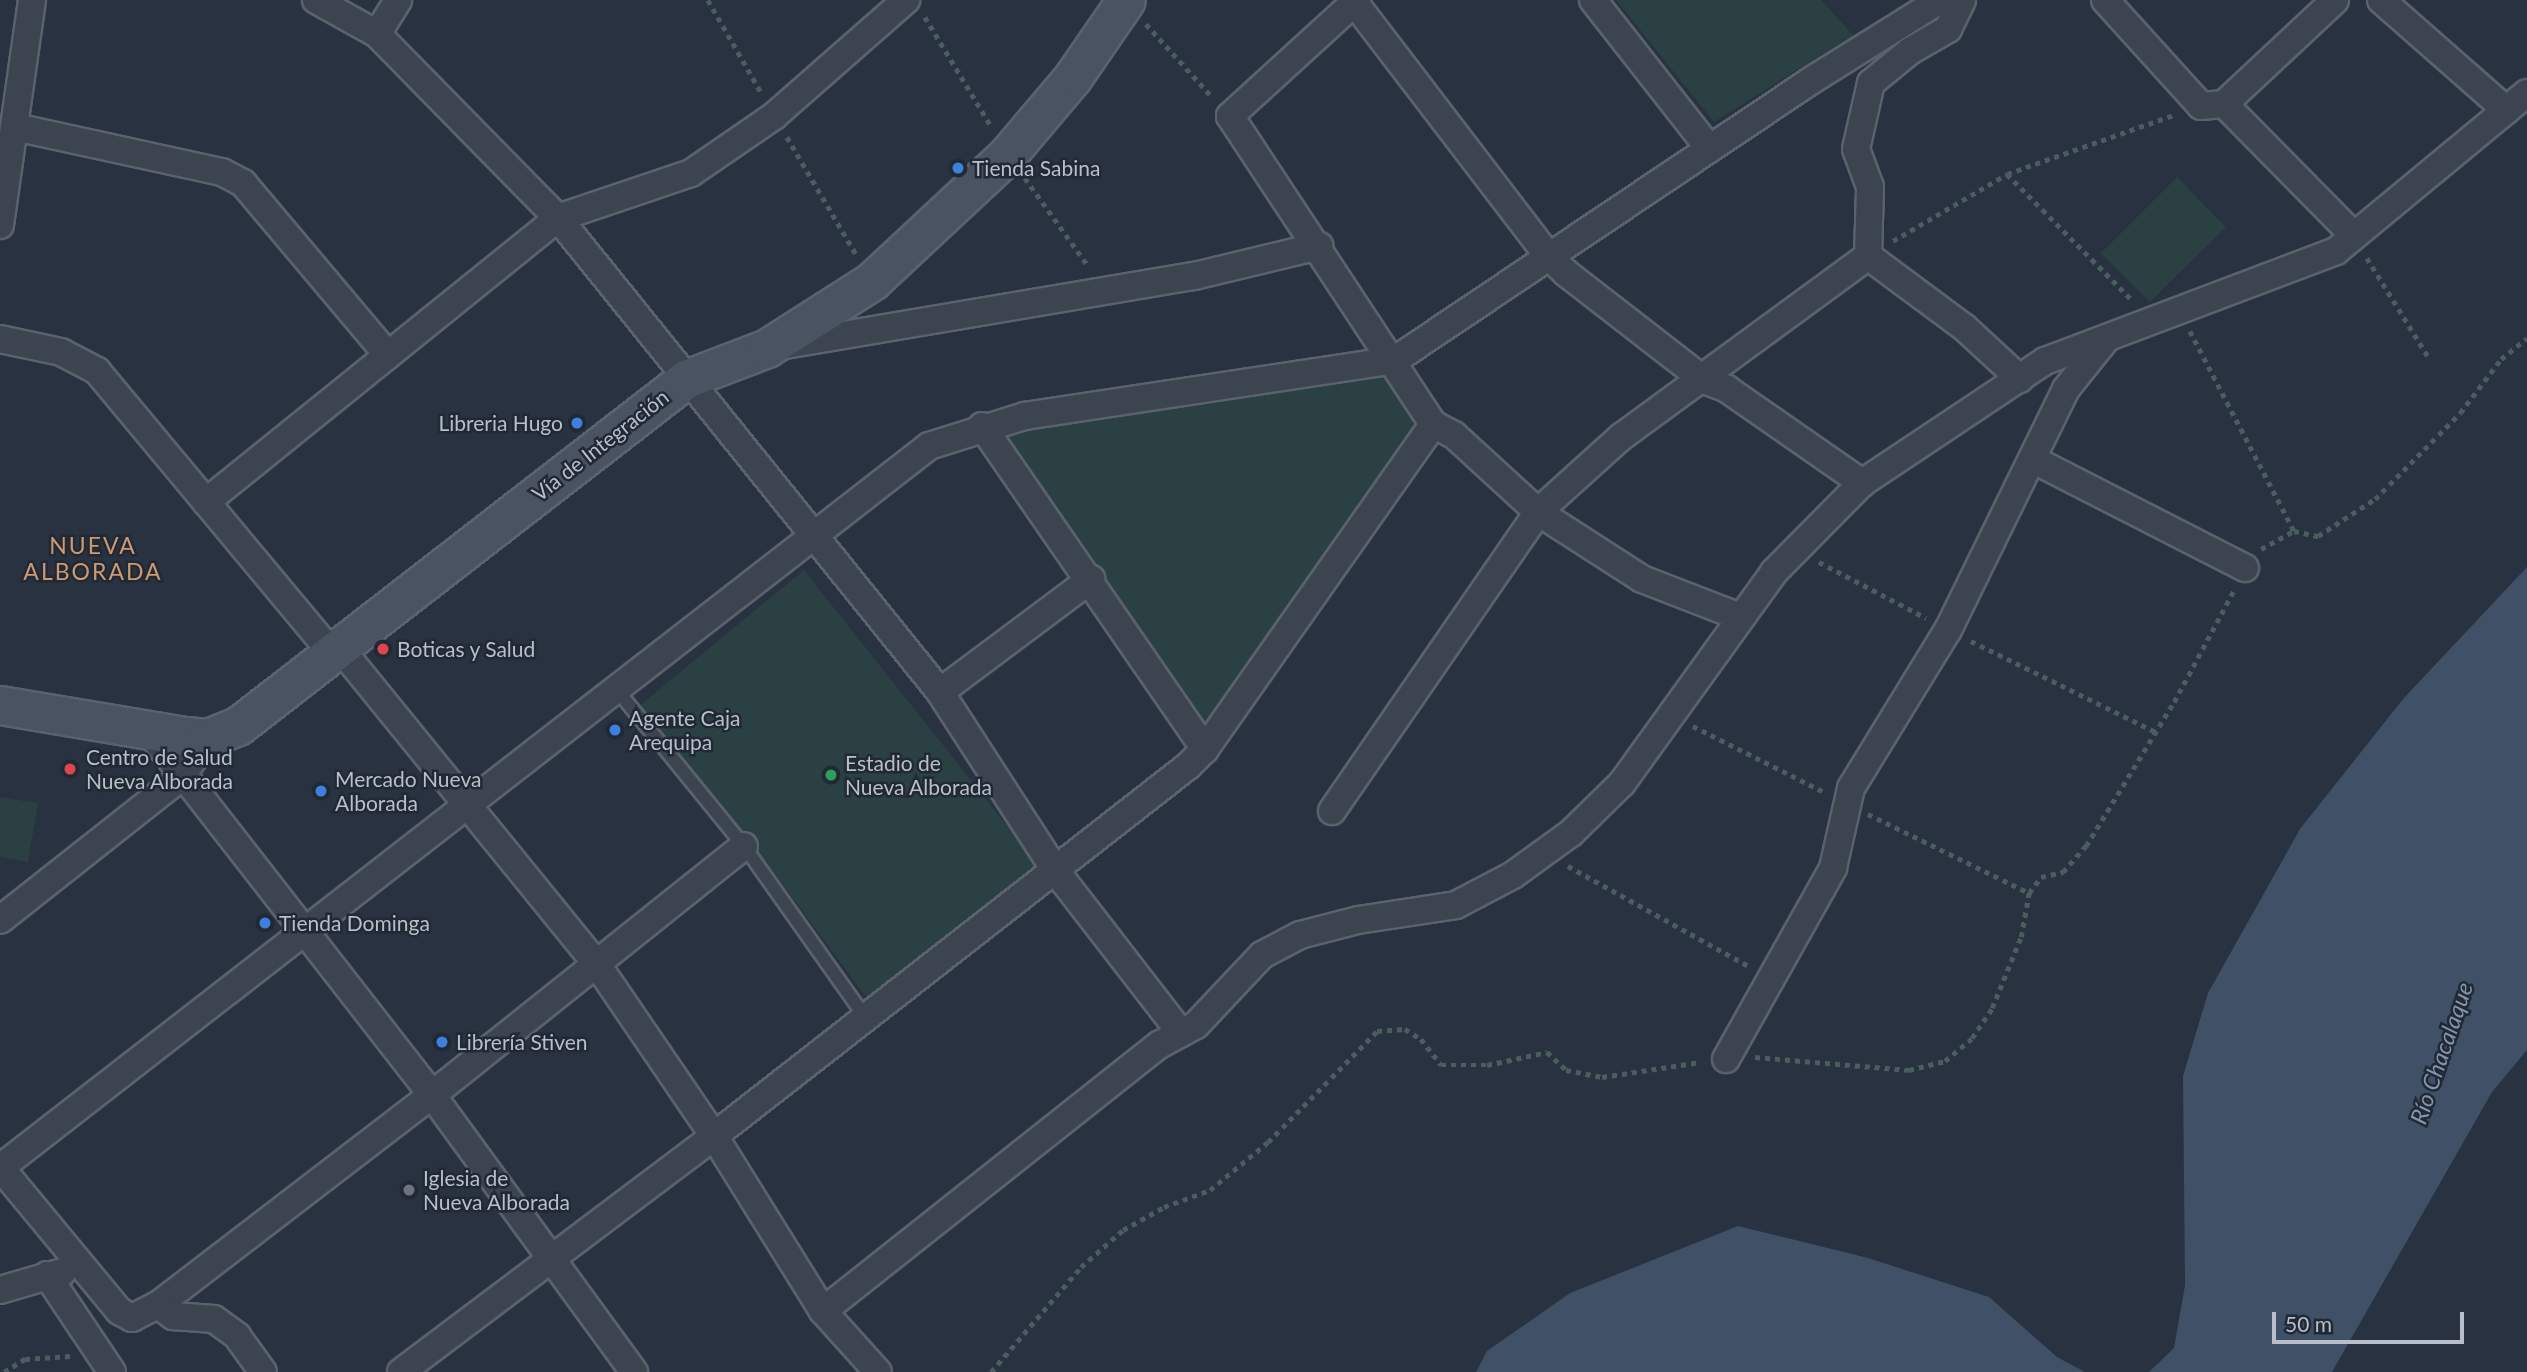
<!DOCTYPE html>
<meta charset="utf-8">
<style>
body{margin:0}
#map{position:relative;width:2527px;height:1372px;overflow:hidden;background:#283240;font-family:Lato,sans-serif}
div>[style]{position:absolute}
.green>*{inset:0;background:#2b4042}
.water>*{inset:0;background:#3f5067}
.path>*{height:4.5px;margin-top:-2.25px;transform-origin:0;background:repeating-linear-gradient(90deg,#4a5d5f 0 5px,transparent 0 10px)}
.roads{filter:drop-shadow(2px 0 #5a626d) drop-shadow(-2px 0 #5a626d) drop-shadow(0 2px #5a626d) drop-shadow(0 -2px #5a626d)}
.lane>*{height:12px;margin:-6px;padding:0 6px;transform-origin:6px;border-radius:6px;background:#3c4450}
.street>*{height:26px;margin:-13px;padding:0 13px;transform-origin:13px;border-radius:13px;background:#3c4450}
.secondary>*{height:37px;margin:-18.5px;padding:0 18.5px;transform-origin:18.5px;border-radius:18.5px;background:#4a5362}
.dots>*{width:19px;height:19px;translate:-50% -50%;box-sizing:border-box;border:4px solid #212935;border-radius:50%}
span{translate:-50% -50%;white-space:nowrap;text-align:center;line-height:1.15;-webkit-text-stroke:5px #212935;paint-order:stroke}
.poi-label{font-size:21px;color:#b9bfca}
.left{translate:0 -50%;text-align:left}
.right{translate:-100% -50%;text-align:right}
.street-label{font-size:21px;color:#b9bfca}
.neighbourhood-label{font-size:23px;color:#ce996f;letter-spacing:2px}
.water-label{font-size:23px;color:#8396af;font-style:italic}
.scale{position:absolute;left:2272px;top:1312px;width:192px;height:32px;box-sizing:border-box;border:4px solid #b9bfca;border-top:0;padding-left:9px;font-size:21px;line-height:24px;white-space:nowrap;color:#b9bfca;-webkit-text-stroke:5px #212935;paint-order:stroke}
</style>
<div id="map">
<div class="green">
<div style="clip-path:polygon(1616px 0,1821px 0,1853px 35px,1714px 122px)"></div>
<div style="clip-path:polygon(2177px 177px,2226px 227px,2150px 302px,2101px 253px)"></div>
<div style="clip-path:polygon(1389px 374px,1415px 427px,1202px 726px,1003px 431px)"></div>
<div style="clip-path:polygon(804px 570px,1039px 866px,867px 998px,753px 845px,639px 706px)"></div>
<div style="clip-path:polygon(0 797px,38px 803px,28px 862px,0 857px)"></div>
</div>
<div class="water">
<div style="clip-path:polygon(2527px 567px,2527px 1050px,2492px 1092px,2332px 1372px,2149px 1372px,2174px 1348px,2185px 1285px,2183px 1076px,2208px 993px,2300px 829px,2403px 699px)"></div>
<div style="clip-path:polygon(1738px 1226px,1868px 1258px,1989px 1297px,2057px 1357px,2085px 1372px,1476px 1372px,1487px 1351px,1570px 1293px)"></div>
</div>
<div class="path">
<div style="left:708px;top:0;width:108px;rotate:60.1deg"></div>
<div style="left:925px;top:17px;width:127px;rotate:58.8deg"></div>
<div style="left:1146px;top:24px;width:100px;rotate:47.8deg"></div>
<div style="left:787px;top:137px;width:138px;rotate:59.5deg"></div>
<div style="left:2007px;top:174px;width:179px;rotate:45.2deg"></div>
<div style="left:1025px;top:178px;width:110px;rotate:54.3deg"></div>
<div style="left:1893px;top:241px;width:132px;rotate:-30.4deg"></div>
<div style="left:2007px;top:174px;width:177px;rotate:-19.5deg"></div>
<div style="left:2367px;top:258px;width:118px;rotate:58.2deg"></div>
<div style="left:2190px;top:331px;width:225px;rotate:62.5deg"></div>
<div style="left:2261px;top:549px;width:38px;rotate:-29deg"></div>
<div style="left:2294px;top:531px;width:25px;rotate:12deg"></div>
<div style="left:2318px;top:536px;width:68px;rotate:-33deg"></div>
<div style="left:2375px;top:499px;width:121px;rotate:-45.3deg"></div>
<div style="left:2460px;top:413px;width:68px;rotate:-52.8deg"></div>
<div style="left:2501px;top:359px;width:33px;rotate:-39deg"></div>
<div style="left:1819px;top:562px;width:121px;rotate:27.6deg"></div>
<div style="left:1971px;top:641px;width:206px;rotate:26.2deg"></div>
<div style="left:1693px;top:726px;width:149px;rotate:26.7deg"></div>
<div style="left:1868px;top:814px;width:179px;rotate:26.1deg"></div>
<div style="left:1568px;top:866px;width:208px;rotate:29deg"></div>
<div style="left:1755px;top:1057px;width:155px;rotate:4.8deg"></div>
<div style="left:1909px;top:1070px;width:37px;rotate:-14deg"></div>
<div style="left:1945px;top:1061px;width:35px;rotate:-40deg"></div>
<div style="left:1972px;top:1038px;width:36px;rotate:-56deg"></div>
<div style="left:1992px;top:1008px;width:77px;rotate:-67.8deg"></div>
<div style="left:2021px;top:937px;width:45px;rotate:-79.7deg"></div>
<div style="left:2029px;top:893px;width:20px;rotate:-53deg"></div>
<div style="left:2041px;top:877px;width:23px;rotate:-13deg"></div>
<div style="left:2063px;top:872px;width:35px;rotate:-49deg"></div>
<div style="left:2086px;top:846px;width:169px;rotate:-58.6deg"></div>
<div style="left:2174px;top:702px;width:127px;rotate:-61.8deg"></div>
<div style="left:4px;top:1372px;width:25px;rotate:-32deg"></div>
<div style="left:25px;top:1359px;width:46px;rotate:-3.7deg"></div>
<div style="left:991px;top:1372px;width:138px;rotate:-49.4deg"></div>
<div style="left:1081px;top:1267px;width:56px;rotate:-41.4deg"></div>
<div style="left:1123px;top:1230px;width:47px;rotate:-29.3deg"></div>
<div style="left:1164px;top:1207px;width:49px;rotate:-20.3deg"></div>
<div style="left:1210px;top:1190px;width:75px;rotate:-39.6deg"></div>
<div style="left:1268px;top:1142px;width:156px;rotate:-45.5deg"></div>
<div style="left:1377px;top:1031px;width:28px;rotate:-4deg"></div>
<div style="left:1405px;top:1029px;width:19px;rotate:32deg"></div>
<div style="left:1421px;top:1039px;width:33px;rotate:52deg"></div>
<div style="left:1441px;top:1065px;width:46px"></div>
<div style="left:1487px;top:1065px;width:61px;rotate:-12.2deg"></div>
<div style="left:1547px;top:1052px;width:26px;rotate:43deg"></div>
<div style="left:1566px;top:1070px;width:37px;rotate:11deg"></div>
<div style="left:1602px;top:1077px;width:100px;rotate:-8.6deg"></div>
</div>
<div class="roads">
<div class="lane">
<div style="left:617px;top:690px;width:201px;rotate:50.9deg"></div>
<div style="left:744px;top:846px;width:209px;rotate:54.7deg"></div>
</div>
<div class="street">
<div style="left:316px;top:0;width:70px;rotate:29.1deg"></div>
<div style="left:377px;top:34px;width:258px;rotate:45.5deg"></div>
<div style="left:558px;top:218px;width:609px;rotate:51.13deg"></div>
<div style="left:940px;top:692px;width:212px;rotate:57.1deg"></div>
<div style="left:1055px;top:870px;width:206px;rotate:52.3deg"></div>
<div style="left:1357px;top:0;width:172px;rotate:137.6deg"></div>
<div style="left:1230px;top:116px;width:369px;rotate:56.6deg"></div>
<div style="left:1433px;top:424px;width:24px;rotate:28deg"></div>
<div style="left:1454px;top:435px;width:114px;rotate:42.5deg"></div>
<div style="left:1538px;top:512px;width:124px;rotate:32.8deg"></div>
<div style="left:1642px;top:579px;width:105px;rotate:21.2deg"></div>
<div style="left:1593px;top:0;width:189px;rotate:51.9deg"></div>
<div style="left:2105px;top:0;width:143px;rotate:47.8deg"></div>
<div style="left:2201px;top:106px;width:23px;rotate:-5deg"></div>
<div style="left:2224px;top:104px;width:152px;rotate:-43.1deg"></div>
<div style="left:2381px;top:0;width:167px;rotate:41.3deg"></div>
<div style="left:1354px;top:2px;width:320px;rotate:52.6deg"></div>
<div style="left:1548px;top:256px;width:25px;rotate:43deg"></div>
<div style="left:1566px;top:273px;width:175px;rotate:37.8deg"></div>
<div style="left:1704px;top:380px;width:25px;rotate:21deg"></div>
<div style="left:1727px;top:389px;width:165px;rotate:34.8deg"></div>
<div style="left:377px;top:34px;width:40px;rotate:-58deg"></div>
<div style="left:2224px;top:104px;width:185px;rotate:45.4deg"></div>
<div style="left:15px;top:127px;width:212px;rotate:12.3deg"></div>
<div style="left:222px;top:172px;width:24px;rotate:28deg"></div>
<div style="left:243px;top:183px;width:225px;rotate:49.9deg"></div>
<div style="left:0;top:225px;width:227px;rotate:-81.9deg"></div>
<div style="left:1868px;top:256px;width:69px;rotate:-88.3deg"></div>
<div style="left:1870px;top:187px;width:40px;rotate:-110.2deg"></div>
<div style="left:1856px;top:149px;width:68px;rotate:-77.2deg"></div>
<div style="left:1871px;top:83px;width:50px;rotate:-39.4deg"></div>
<div style="left:1910px;top:51px;width:44px;rotate:-30.1deg"></div>
<div style="left:1948px;top:29px;width:32px;rotate:-64deg"></div>
<div style="left:1868px;top:256px;width:121px;rotate:36.6deg"></div>
<div style="left:1965px;top:328px;width:75px;rotate:42.8deg"></div>
<div style="left:0;top:339px;width:62px;rotate:12deg"></div>
<div style="left:61px;top:352px;width:41px;rotate:27.8deg"></div>
<div style="left:97px;top:371px;width:353px;rotate:50.2deg"></div>
<div style="left:323px;top:642px;width:17px;rotate:17deg"></div>
<div style="left:339px;top:647px;width:407px;rotate:50.9deg"></div>
<div style="left:596px;top:963px;width:209px;rotate:55.7deg"></div>
<div style="left:714px;top:1136px;width:206px;rotate:58.1deg"></div>
<div style="left:823px;top:1311px;width:82px;rotate:48deg"></div>
<div style="left:779px;top:346px;width:421px;rotate:-9.6deg"></div>
<div style="left:1194px;top:276px;width:129px;rotate:-13.5deg"></div>
<div style="left:982px;top:426px;width:393px;rotate:55.4deg"></div>
<div style="left:2034px;top:460px;width:237px;rotate:27.1deg"></div>
<div style="left:206px;top:502px;width:452px;rotate:-38.9deg"></div>
<div style="left:558px;top:218px;width:140px;rotate:-18.7deg"></div>
<div style="left:691px;top:173px;width:101px;rotate:-34.5deg"></div>
<div style="left:774px;top:116px;width:176px;rotate:-41.3deg"></div>
<div style="left:940px;top:692px;width:189px;rotate:-36.8deg"></div>
<div style="left:148px;top:730px;width:462px;rotate:52.1deg"></div>
<div style="left:432px;top:1095px;width:343px;rotate:53.9deg"></div>
<div style="left:1332px;top:811px;width:363px;rotate:-55.4deg"></div>
<div style="left:1538px;top:512px;width:112px;rotate:-42.1deg"></div>
<div style="left:1621px;top:437px;width:306px;rotate:-36.2deg"></div>
<div style="left:0;top:920px;width:231px;rotate:-38.3deg"></div>
<div style="left:181px;top:777px;width:47px;rotate:-55.3deg"></div>
<div style="left:1726px;top:1059px;width:219px;rotate:-60.7deg"></div>
<div style="left:1833px;top:868px;width:82px;rotate:-77.3deg"></div>
<div style="left:1851px;top:788px;width:185px;rotate:-58.5deg"></div>
<div style="left:1948px;top:630px;width:268px;rotate:-63.9deg"></div>
<div style="left:2066px;top:389px;width:65px;rotate:-51.2deg"></div>
<div style="left:0;top:1167px;width:187px;rotate:50.4deg"></div>
<div style="left:119px;top:1311px;width:15px;rotate:28deg"></div>
<div style="left:132px;top:1318px;width:29px;rotate:-27deg"></div>
<div style="left:158px;top:1305px;width:345px;rotate:-37.5deg"></div>
<div style="left:432px;top:1095px;width:399px;rotate:-38.6deg"></div>
<div style="left:0;top:1168px;width:1177px;rotate:-37.85deg"></div>
<div style="left:929px;top:446px;width:101px;rotate:-17.4deg"></div>
<div style="left:1025px;top:416px;width:374px;rotate:-8.6deg"></div>
<div style="left:1395px;top:360px;width:502px;rotate:-33.88deg"></div>
<div style="left:1812px;top:80px;width:151px;rotate:-32deg"></div>
<div style="left:47px;top:1275px;width:117px;rotate:56.2deg"></div>
<div style="left:0;top:1290px;width:65px;rotate:-16.2deg"></div>
<div style="left:158px;top:1305px;width:19px;rotate:36deg"></div>
<div style="left:173px;top:1316px;width:41px;rotate:4.2deg"></div>
<div style="left:214px;top:1319px;width:29px;rotate:36deg"></div>
<div style="left:237px;top:1336px;width:44px;rotate:54.2deg"></div>
<div style="left:823px;top:1311px;width:429px;rotate:-38.4deg"></div>
<div style="left:1159px;top:1045px;width:42px;rotate:-28.4deg"></div>
<div style="left:1196px;top:1025px;width:96px;rotate:-46.7deg"></div>
<div style="left:1262px;top:955px;width:43px;rotate:-27.8deg"></div>
<div style="left:1300px;top:935px;width:60px;rotate:-14.5deg"></div>
<div style="left:1358px;top:920px;width:99px;rotate:-8.7deg"></div>
<div style="left:1456px;top:905px;width:64px;rotate:-27.8deg"></div>
<div style="left:1513px;top:875px;width:72px;rotate:-35.9deg"></div>
<div style="left:1571px;top:833px;width:71px;rotate:-44.4deg"></div>
<div style="left:1622px;top:783px;width:260px;rotate:-54.2deg"></div>
<div style="left:1774px;top:572px;width:125px;rotate:-45.3deg"></div>
<div style="left:1862px;top:483px;width:220px;rotate:-33.7deg"></div>
<div style="left:2045px;top:361px;width:311px;rotate:-20.7deg"></div>
<div style="left:2336px;top:251px;width:248px;rotate:-39.6deg"></div>
<div style="left:401px;top:1372px;width:392px;rotate:-37deg"></div>
<div style="left:714px;top:1136px;width:601px;rotate:-37.98deg"></div>
<div style="left:1188px;top:766px;width:24px;rotate:-45deg"></div>
<div style="left:1205px;top:749px;width:397px;rotate:-54.9deg"></div>
</div>
<div class="secondary">
<div style="left:0;top:705px;width:189px;rotate:9.5deg"></div>
<div style="left:186px;top:736px;width:22px;rotate:5deg"></div>
<div style="left:208px;top:738px;width:32px;rotate:-22deg"></div>
<div style="left:238px;top:726px;width:567px;rotate:-37.76deg"></div>
<div style="left:686px;top:379px;width:87px;rotate:-20.9deg"></div>
<div style="left:767px;top:348px;width:125px;rotate:-32.5deg"></div>
<div style="left:872px;top:281px;width:186px;rotate:-43deg"></div>
<div style="left:1008px;top:154px;width:101px;rotate:-49.8deg"></div>
<div style="left:1073px;top:77px;width:93px;rotate:-55.5deg"></div>
</div>
</div>
<div class="dots">
<div style="left:958px;top:168px;background:#3f7fe0"></div>
<div style="left:577px;top:423px;background:#3f7fe0"></div>
<div style="left:383px;top:649px;background:#e0444e"></div>
<div style="left:615px;top:730px;background:#3f7fe0"></div>
<div style="left:70px;top:769px;background:#e0444e"></div>
<div style="left:831px;top:775px;background:#2e9e5b"></div>
<div style="left:321px;top:791px;background:#3f7fe0"></div>
<div style="left:265px;top:923px;background:#3f7fe0"></div>
<div style="left:442px;top:1042px;background:#3f7fe0"></div>
<div style="left:409px;top:1190px;background:#6b7280"></div>
</div>
<div class="poi-label">
<span class="left" style="left:972px;top:168px">Tienda Sabina</span>
<span class="right" style="left:563px;top:423px">Libreria Hugo</span>
<span class="left" style="left:397px;top:649px">Boticas y Salud</span>
<span class="left" style="left:629px;top:730px">Agente Caja<br>Arequipa</span>
<span class="left" style="left:86px;top:769px">Centro de Salud<br>Nueva Alborada</span>
<span class="left" style="left:845px;top:775px">Estadio de<br>Nueva Alborada</span>
<span class="left" style="left:335px;top:791px">Mercado Nueva<br>Alborada</span>
<span class="left" style="left:279px;top:923px">Tienda Dominga</span>
<span class="left" style="left:456px;top:1042px">Librería Stiven</span>
<span class="left" style="left:423px;top:1190px">Iglesia de<br>Nueva Alborada</span>
</div>
<div class="street-label">
<span style="left:600px;top:445px;rotate:-38deg">Vía de Integración</span>
</div>
<div class="neighbourhood-label">
<span style="left:93px;top:558px">NUEVA<br>ALBORADA</span>
</div>
<div class="water-label">
<span style="left:2441px;top:1053px;rotate:-71deg">Río Chacalaque</span>
</div>
<div class="scale">50 m</div>
</div>
